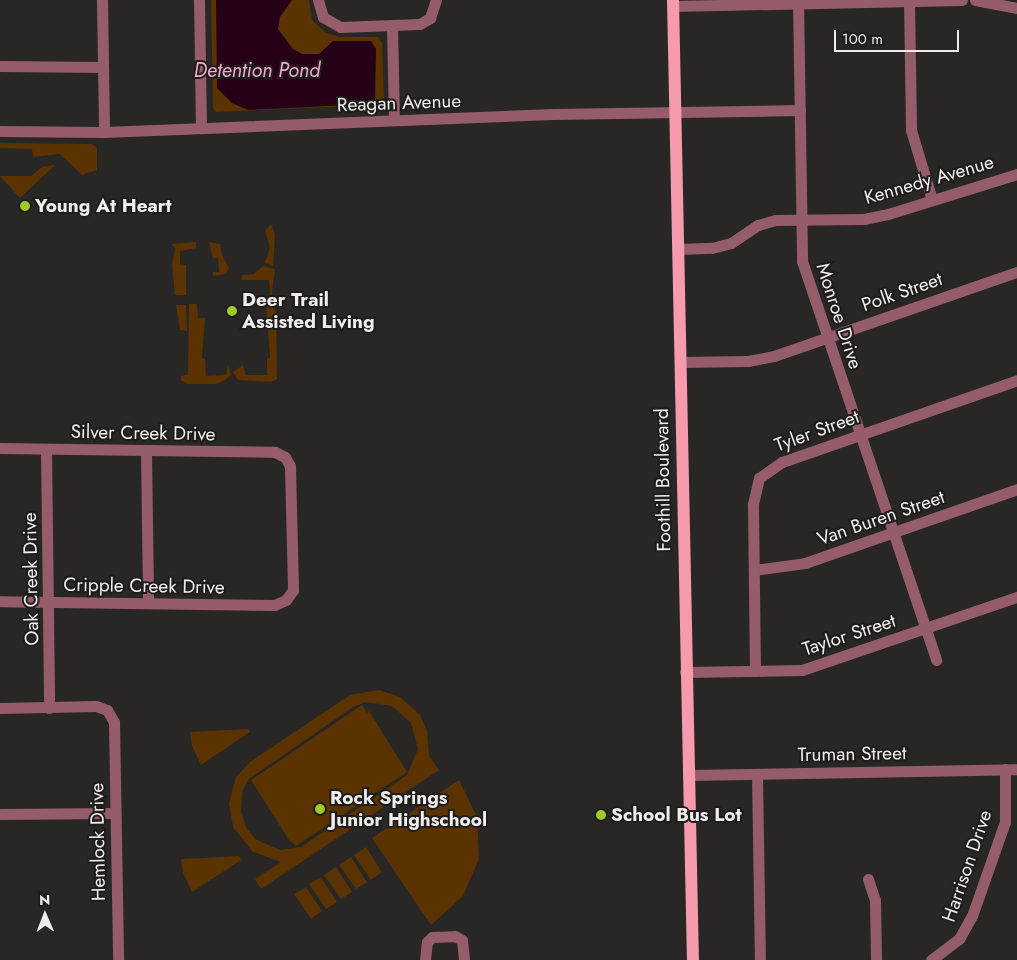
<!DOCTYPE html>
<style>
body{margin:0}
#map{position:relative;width:1017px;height:960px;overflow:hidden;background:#292626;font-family:Jost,sans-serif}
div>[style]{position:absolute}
.green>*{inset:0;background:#5a3300}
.water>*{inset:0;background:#260017}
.minor>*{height:11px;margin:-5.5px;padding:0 5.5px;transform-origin:5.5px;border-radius:5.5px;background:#945d69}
.major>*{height:12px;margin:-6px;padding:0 6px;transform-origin:6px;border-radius:6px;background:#f59bad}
.dots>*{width:14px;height:14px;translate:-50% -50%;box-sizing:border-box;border:2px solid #1f1c1c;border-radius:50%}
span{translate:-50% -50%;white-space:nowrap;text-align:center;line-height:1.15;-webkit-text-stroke:4px #1f1c1c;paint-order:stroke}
.street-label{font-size:19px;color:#efeded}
.poi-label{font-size:19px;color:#efeded;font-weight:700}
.left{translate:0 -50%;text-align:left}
.water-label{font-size:20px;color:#f5a6d0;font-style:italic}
.north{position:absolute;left:20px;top:890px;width:50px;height:50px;-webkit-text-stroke:4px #1f1c1c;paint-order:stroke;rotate:359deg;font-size:14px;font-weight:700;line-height:20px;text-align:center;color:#efeded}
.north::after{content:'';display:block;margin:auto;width:18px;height:22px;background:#efeded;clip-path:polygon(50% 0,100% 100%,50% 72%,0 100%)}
.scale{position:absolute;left:834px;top:30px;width:125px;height:22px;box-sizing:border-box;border:2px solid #efeded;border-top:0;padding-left:6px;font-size:15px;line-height:18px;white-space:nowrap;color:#efeded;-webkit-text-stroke:4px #1f1c1c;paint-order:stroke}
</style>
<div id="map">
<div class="green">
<div style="clip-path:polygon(211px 0,309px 0,312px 20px,326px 33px,341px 37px,378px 37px,382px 43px,384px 98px,375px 105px,216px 112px,213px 108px)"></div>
<div style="clip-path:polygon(0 143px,92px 144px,97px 148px,97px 170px,82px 175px,60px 154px,33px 157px,32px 149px,0 148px)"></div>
<div style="clip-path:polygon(55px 165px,20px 198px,0 176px,31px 176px,42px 167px)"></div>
<div style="clip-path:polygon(271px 224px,275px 234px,273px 266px,265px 263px,270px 247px,265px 231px)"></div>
<div style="clip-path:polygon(196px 242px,196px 248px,180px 251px,180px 264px,186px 265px,186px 295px,175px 295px,172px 264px,175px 249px,172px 244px)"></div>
<div style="clip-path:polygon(209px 242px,220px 244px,222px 255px,229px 268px,226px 274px,213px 276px,213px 272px,219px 272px,218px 258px,213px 258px)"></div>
<div style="clip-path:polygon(263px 266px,275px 269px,271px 299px,269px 280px,242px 280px,242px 275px,254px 274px)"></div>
<div style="clip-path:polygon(266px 301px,273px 302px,276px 313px,277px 379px,271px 382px,238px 380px,233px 372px,243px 365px,246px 375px,267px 375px,267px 358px,270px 358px)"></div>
<div style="clip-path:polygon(189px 304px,197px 304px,198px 318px,205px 318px,202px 358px,205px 359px,206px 376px,226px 375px,228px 365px,231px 375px,225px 380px,217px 384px,187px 384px,181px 380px,181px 376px,188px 375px)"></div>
<div style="clip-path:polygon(176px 305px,186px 305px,187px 331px,180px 330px)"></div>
<div style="clip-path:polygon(evenodd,379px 690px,400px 697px,420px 715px,427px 731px,429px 756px,439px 770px,261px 889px,255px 879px,281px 862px,253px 852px,233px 827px,229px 803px,236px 777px,250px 762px,350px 695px,379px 690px,366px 702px,392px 706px,411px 723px,418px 749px,407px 775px,301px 847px,280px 850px,255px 839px,246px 827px,241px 811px,242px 792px,249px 779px,353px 707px,366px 702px)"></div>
<div style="clip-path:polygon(362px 705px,367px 713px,369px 711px,407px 772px,296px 846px,289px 840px,251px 780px)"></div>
<div style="clip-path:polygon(248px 729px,250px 732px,201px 765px,192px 746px,190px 732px)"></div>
<div style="clip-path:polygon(459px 780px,477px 817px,479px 859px,463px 896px,431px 925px,372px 838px)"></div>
<div style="clip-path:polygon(366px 847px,382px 872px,371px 880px,354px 855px)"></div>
<div style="clip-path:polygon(239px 856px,241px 860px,192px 892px,183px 873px,181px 859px)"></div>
<div style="clip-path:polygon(351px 857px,367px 882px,356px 889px,339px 865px)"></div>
<div style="clip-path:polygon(336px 867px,352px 892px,341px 899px,324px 875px)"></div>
<div style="clip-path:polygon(321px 877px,337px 902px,326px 909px,309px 884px)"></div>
<div style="clip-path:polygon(306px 887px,322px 911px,311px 919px,294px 894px)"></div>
</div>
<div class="water">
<div style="clip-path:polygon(216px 0,292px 0,280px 17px,278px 29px,293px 49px,302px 54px,319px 54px,333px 41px,371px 41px,376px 49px,375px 100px,368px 104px,248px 110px,232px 103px,217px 88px)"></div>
</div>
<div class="minor">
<div style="left:102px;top:0;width:132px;rotate:89.1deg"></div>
<div style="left:199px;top:0;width:127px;rotate:89.1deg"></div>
<div style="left:318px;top:0;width:18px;rotate:74deg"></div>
<div style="left:323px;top:17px;width:20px;rotate:30deg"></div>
<div style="left:340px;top:27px;width:80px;rotate:-2.1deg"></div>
<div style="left:420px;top:24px;width:12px;rotate:-31deg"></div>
<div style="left:430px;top:18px;width:19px;rotate:-72deg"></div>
<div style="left:798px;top:0;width:261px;rotate:89.1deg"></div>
<div style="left:802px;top:261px;width:421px;rotate:71.4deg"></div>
<div style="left:909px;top:0;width:130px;rotate:89.1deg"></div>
<div style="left:911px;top:130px;width:73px;rotate:73.3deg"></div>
<div style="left:975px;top:0;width:43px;rotate:10.8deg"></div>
<div style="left:673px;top:6px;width:289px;rotate:-1.2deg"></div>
<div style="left:392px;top:26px;width:94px;rotate:88.8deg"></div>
<div style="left:0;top:66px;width:103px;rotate:0.6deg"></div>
<div style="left:0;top:131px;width:104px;rotate:0.6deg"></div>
<div style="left:104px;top:132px;width:449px;rotate:-2.3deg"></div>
<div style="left:553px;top:114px;width:247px;rotate:-0.9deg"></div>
<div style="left:678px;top:249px;width:34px;rotate:-2deg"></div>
<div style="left:712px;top:248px;width:20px;rotate:-15deg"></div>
<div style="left:731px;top:243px;width:32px;rotate:-34deg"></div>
<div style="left:758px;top:225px;width:18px;rotate:-16deg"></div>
<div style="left:775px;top:220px;width:89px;rotate:-0.6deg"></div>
<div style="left:864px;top:219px;width:25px;rotate:-12deg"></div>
<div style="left:888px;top:214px;width:135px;rotate:-17.2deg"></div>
<div style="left:680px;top:362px;width:68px;rotate:-0.8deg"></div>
<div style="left:748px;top:361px;width:26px;rotate:-11deg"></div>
<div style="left:774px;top:356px;width:257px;rotate:-19.1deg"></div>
<div style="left:0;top:448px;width:275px;rotate:0.8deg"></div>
<div style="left:275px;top:452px;width:11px;rotate:27deg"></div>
<div style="left:285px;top:457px;width:10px;rotate:61deg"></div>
<div style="left:290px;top:466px;width:124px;rotate:88.6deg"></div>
<div style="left:293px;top:590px;width:12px;rotate:125deg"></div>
<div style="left:286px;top:600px;width:13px;rotate:157deg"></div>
<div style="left:274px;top:605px;width:274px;rotate:-179.2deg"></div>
<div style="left:46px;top:449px;width:259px;rotate:89.3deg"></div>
<div style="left:146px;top:451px;width:152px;rotate:89.2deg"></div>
<div style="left:754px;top:570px;width:51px;rotate:-7.8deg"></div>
<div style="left:805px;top:563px;width:225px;rotate:-19.2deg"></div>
<div style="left:755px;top:671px;width:167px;rotate:-90.7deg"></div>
<div style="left:753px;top:504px;width:27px;rotate:-77deg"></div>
<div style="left:759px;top:478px;width:28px;rotate:-35deg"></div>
<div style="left:782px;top:462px;width:249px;rotate:-19.2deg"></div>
<div style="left:685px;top:672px;width:117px;rotate:-1deg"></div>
<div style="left:802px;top:670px;width:227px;rotate:-18.8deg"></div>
<div style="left:0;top:708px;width:96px;rotate:-1.2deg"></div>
<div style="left:96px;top:706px;width:12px;rotate:20deg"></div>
<div style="left:107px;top:710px;width:14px;rotate:60deg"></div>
<div style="left:114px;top:722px;width:238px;rotate:89deg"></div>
<div style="left:757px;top:774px;width:186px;rotate:89.1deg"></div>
<div style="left:688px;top:775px;width:329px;rotate:-1deg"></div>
<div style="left:0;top:814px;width:114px;rotate:-0.5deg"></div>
<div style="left:868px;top:879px;width:22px;rotate:72deg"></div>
<div style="left:875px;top:900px;width:60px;rotate:89deg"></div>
<div style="left:425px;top:960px;width:18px;rotate:-84deg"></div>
<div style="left:427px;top:942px;width:7px;rotate:-45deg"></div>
<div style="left:432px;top:937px;width:23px;rotate:-2deg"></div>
<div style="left:455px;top:936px;width:8px;rotate:30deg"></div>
<div style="left:462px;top:940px;width:20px;rotate:84deg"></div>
<div style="left:931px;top:960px;width:35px;rotate:-37deg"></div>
<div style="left:959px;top:939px;width:26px;rotate:-61deg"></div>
<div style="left:972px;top:916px;width:100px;rotate:-70.7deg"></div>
<div style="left:1005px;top:822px;width:53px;rotate:-90deg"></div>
</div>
<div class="major">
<div style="left:673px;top:0;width:960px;rotate:88.81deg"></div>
</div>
<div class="dots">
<div style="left:25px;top:206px;background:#a0c92b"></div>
<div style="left:232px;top:311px;background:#a0c92b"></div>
<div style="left:320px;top:809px;background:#a0c92b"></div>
<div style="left:601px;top:815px;background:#a0c92b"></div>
</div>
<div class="street-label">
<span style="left:399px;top:103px;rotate:-2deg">Reagan Avenue</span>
<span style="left:929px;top:180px;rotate:-16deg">Kennedy Avenue</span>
<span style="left:902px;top:292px;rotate:-19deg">Polk Street</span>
<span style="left:839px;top:316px;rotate:72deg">Monroe Drive</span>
<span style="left:817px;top:431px;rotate:-20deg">Tyler Street</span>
<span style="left:143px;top:433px;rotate:1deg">Silver Creek Drive</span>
<span style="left:663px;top:480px;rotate:-91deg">Foothill Boulevard</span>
<span style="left:881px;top:518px;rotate:-19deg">Van Buren Street</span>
<span style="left:31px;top:579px;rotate:-91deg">Oak Creek Drive</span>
<span style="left:144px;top:586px;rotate:1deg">Cripple Creek Drive</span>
<span style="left:849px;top:635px;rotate:-18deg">Taylor Street</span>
<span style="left:852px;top:754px;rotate:-1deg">Truman Street</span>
<span style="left:98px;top:842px;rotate:-91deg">Hemlock Drive</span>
<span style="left:967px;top:866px;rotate:-71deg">Harrison Drive</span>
</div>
<div class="poi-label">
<span class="left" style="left:35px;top:206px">Young At Heart</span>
<span class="left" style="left:242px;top:311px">Deer Trail<br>Assisted Living</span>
<span class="left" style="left:330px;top:809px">Rock Springs<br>Junior Highschool</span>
<span class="left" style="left:611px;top:815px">School Bus Lot</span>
</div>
<div class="water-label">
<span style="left:257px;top:70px">Detention Pond</span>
</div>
<div class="north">N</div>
<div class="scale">100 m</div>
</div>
